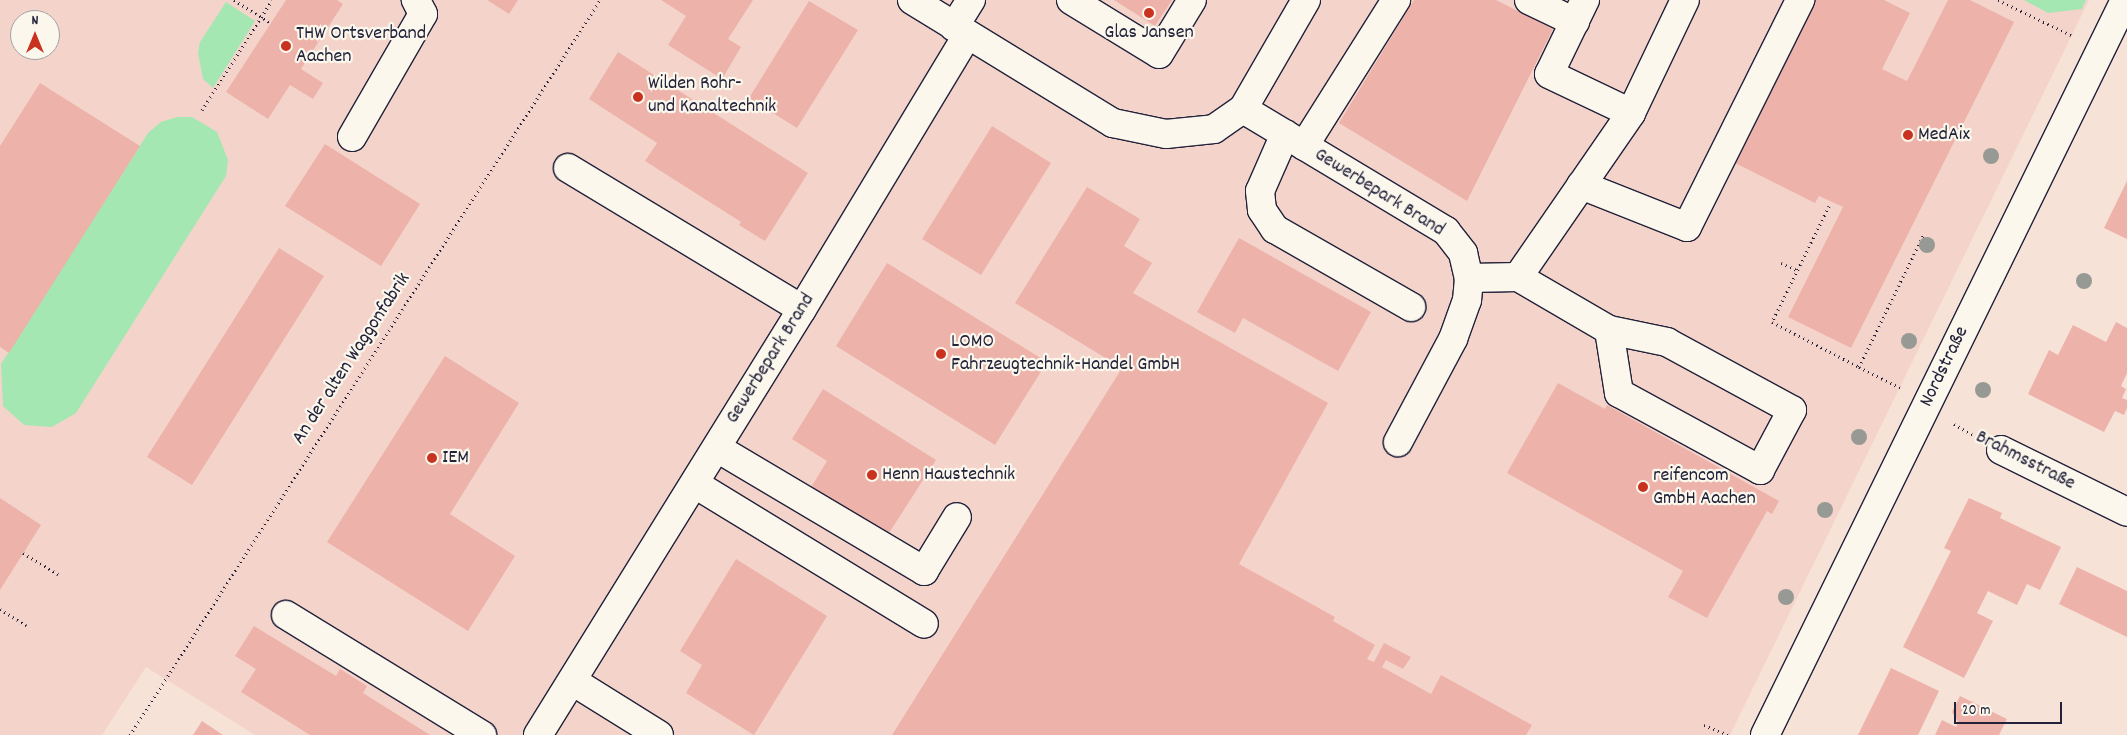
<!DOCTYPE html>
<meta charset="utf-8">
<style>
body{margin:0}
#map{position:relative;width:2127px;height:735px;overflow:hidden;background:#f7e2d8;font-family:Dekko,sans-serif}
div>[style]{position:absolute}
.built>*{inset:0;background:#f4d4ca}
.green>*{inset:0;background:#a4e7b2}
.building>*{inset:0;background:#edb2a9}
.path>*{height:3px;margin-top:-1.5px;transform-origin:0;background:repeating-linear-gradient(90deg,#22223b 0 1px,transparent 0 5px)}
.roads{filter:drop-shadow(1px 0 #22223b) drop-shadow(-1px 0 #22223b) drop-shadow(0 1px #22223b) drop-shadow(0 -1px #22223b)}
.minor>*{height:28px;margin:-14px;padding:0 14px;transform-origin:14px;border-radius:14px;background:#fbf7ec}
.trees>*{width:16px;height:16px;margin:-8px;border-radius:50%;background:#979995}
.dots>*{width:14px;height:14px;translate:-50% -50%;box-sizing:border-box;border:2px solid #fbf7ec;border-radius:50%}
span{translate:-50% -50%;white-space:nowrap;text-align:center;line-height:1.15;-webkit-text-stroke:4.5px #fbf7ec;paint-order:stroke}
.poi-label{font-size:20px;color:#22223b}
.left{translate:0 -50%;text-align:left}
.street-label{font-size:20px;color:#22223b}
.north{position:absolute;left:10px;top:10px;width:50px;height:50px;box-sizing:border-box;background:#fbf7ec;border:1px solid #a4a2a5;border-radius:50%;rotate:0deg;font-size:14px;font-weight:700;line-height:20px;text-align:center;color:#22223b}
.north::after{content:'';display:block;margin:auto;width:18px;height:22px;background:#c8321e;clip-path:polygon(50% 0,100% 100%,50% 72%,0 100%)}
.scale{position:absolute;left:1954px;top:702px;width:108px;height:22px;box-sizing:border-box;border:2px solid #22223b;border-top:0;padding-left:6px;font-size:15px;line-height:18px;white-space:nowrap;color:#22223b;-webkit-text-stroke:4px #fbf7ec;paint-order:stroke}
</style>
<div id="map">
<div class="built">
<div style="clip-path:polygon(evenodd,0 0,2089px 0,1730px 735px,255px 735px,146px 667px,102px 735px,0 735px,0 0,20px 20px,50px 20px,50px 50px,20px 50px,20px 20px)"></div>
</div>
<div class="green">
<div style="clip-path:polygon(2024px 0,2086px 0,2082px 9px,2048px 13px)"></div>
<div style="clip-path:polygon(226px 2px,255px 21px,213px 88px,203px 79px,198px 53px,200px 42px)"></div>
<div style="clip-path:polygon(177px 117px,192px 117px,217px 132px,228px 160px,226px 176px,76px 413px,52px 427px,24px 425px,3px 406px,1px 364px,148px 133px,161px 122px)"></div>
</div>
<div class="building">
<div style="clip-path:polygon(286px 0,337px 0,343px 4px,301px 69px,323px 83px,313px 99px,290px 85px,268px 119px,226px 92px)"></div>
<div style="clip-path:polygon(487px 0,518px 0,509px 14px)"></div>
<div style="clip-path:polygon(661px 0,753px 0,728px 39px,741px 47px,722px 79px,668px 45px,686px 16px)"></div>
<div style="clip-path:polygon(1114px 0,1172px 0,1155px 26px)"></div>
<div style="clip-path:polygon(1414px 0,1496px 0,1553px 29px,1467px 201px,1339px 123px)"></div>
<div style="clip-path:polygon(1814px 0,1884px 0,1910px 13px,1882px 69px,1907px 81px,1948px 0,1970px 0,2014px 22px,1851px 348px,1788px 317px,1843px 207px,1819px 196px,1815px 203px,1733px 162px)"></div>
<div style="clip-path:polygon(809px 1px,858px 30px,797px 128px,749px 98px)"></div>
<div style="clip-path:polygon(618px 52px,808px 173px,765px 241px,739px 225px,741px 222px,645px 161px,657px 143px,589px 99px)"></div>
<div style="clip-path:polygon(40px 83px,140px 146px,9px 353px,0 347px,0 146px)"></div>
<div style="clip-path:polygon(992px 126px,1051px 163px,981px 275px,922px 239px)"></div>
<div style="clip-path:polygon(325px 144px,420px 204px,381px 266px,285px 206px)"></div>
<div style="clip-path:polygon(2127px 181px,2127px 239px,2104px 228px)"></div>
<div style="clip-path:polygon(1087px 187px,1140px 219px,1124px 246px,1152px 263px,1133px 293px,1328px 403px,1239px 564px,1335px 617px,1333px 621px,1375px 645px,1367px 659px,1374px 662px,1384px 643px,1411px 657px,1403px 669px,1386px 660px,1382px 667px,1431px 694px,1441px 675px,1532px 725px,1526px 735px,892px 735px,1122px 368px,1015px 303px)"></div>
<div style="clip-path:polygon(1239px 238px,1371px 312px,1338px 371px,1243px 318px,1235px 333px,1197px 312px)"></div>
<div style="clip-path:polygon(279px 248px,324px 276px,192px 485px,147px 457px)"></div>
<div style="clip-path:polygon(887px 263px,1047px 362px,995px 445px,836px 346px)"></div>
<div style="clip-path:polygon(2116px 322px,2127px 328px,2127px 373px,2121px 386px,2126px 389px,2122px 398px,2127px 400px,2127px 408px,2124px 415px,2115px 411px,2104px 432px,2028px 394px,2049px 350px,2058px 355px,2073px 325px,2106px 342px)"></div>
<div style="clip-path:polygon(445px 356px,519px 403px,450px 514px,515px 556px,468px 631px,327px 542px)"></div>
<div style="clip-path:polygon(1558px 383px,1605px 409px,1607px 405px,1779px 501px,1772px 514px,1767px 511px,1707px 618px,1668px 597px,1683px 571px,1507px 473px)"></div>
<div style="clip-path:polygon(823px 389px,936px 460px,887px 536px,810px 489px,827px 461px,792px 439px)"></div>
<div style="clip-path:polygon(0 498px,41px 525px,0 590px)"></div>
<div style="clip-path:polygon(1969px 498px,2002px 513px,2000px 518px,2061px 547px,2040px 590px,2027px 584px,2017px 605px,1988px 591px,1977px 613px,1993px 621px,1964px 678px,1903px 647px,1951px 551px,1944px 548px)"></div>
<div style="clip-path:polygon(736px 559px,827px 616px,754px 735px,686px 693px,702px 665px,680px 651px)"></div>
<div style="clip-path:polygon(2077px 567px,2127px 591px,2127px 637px,2059px 604px)"></div>
<div style="clip-path:polygon(254px 626px,336px 676px,340px 669px,367px 686px,363px 693px,430px 735px,310px 735px,241px 692px,256px 669px,235px 656px)"></div>
<div style="clip-path:polygon(1891px 668px,1939px 691px,1918px 735px,1858px 735px)"></div>
<div style="clip-path:polygon(1960px 696px,2007px 719px,1999px 735px,1935px 735px,1942px 720px,1956px 727px,1958px 722px,1952px 712px)"></div>
<div style="clip-path:polygon(202px 721px,223px 735px,193px 735px)"></div>
</div>
<div class="path">
<div style="left:234px;top:0;width:44px;rotate:31.9deg"></div>
<div style="left:1998px;top:0;width:81px;rotate:25.6deg"></div>
<div style="left:202px;top:110px;width:130px;rotate:-57.5deg"></div>
<div style="left:1829px;top:206px;width:129px;rotate:116.2deg"></div>
<div style="left:1772px;top:322px;width:98px;rotate:27.3deg"></div>
<div style="left:1859px;top:367px;width:148px;rotate:-64deg"></div>
<div style="left:1781px;top:263px;width:17px;rotate:24deg"></div>
<div style="left:1859px;top:367px;width:47px;rotate:26.6deg"></div>
<div style="left:1954px;top:424px;width:24px;rotate:30deg"></div>
<div style="left:23px;top:553px;width:41px;rotate:31deg"></div>
<div style="left:0;top:609px;width:31px;rotate:32deg"></div>
<div style="left:1704px;top:725px;width:27px;rotate:22deg"></div>
<div style="left:130px;top:735px;width:872px;rotate:-57.4deg"></div>
</div>
<div class="roads">
<div class="minor">
<div style="left:912px;top:0;width:236px;rotate:31.5deg"></div>
<div style="left:1113px;top:123px;width:54px;rotate:11.7deg"></div>
<div style="left:1166px;top:134px;width:48px;rotate:-5.9deg"></div>
<div style="left:1214px;top:129px;width:35px;rotate:-35deg"></div>
<div style="left:1243px;top:109px;width:126px;rotate:-60deg"></div>
<div style="left:1071px;top:0;width:103px;rotate:31.5deg"></div>
<div style="left:1159px;top:54px;width:63px;rotate:-58.6deg"></div>
<div style="left:1529px;top:0;width:51px;rotate:25.6deg"></div>
<div style="left:1585px;top:0;width:82px;rotate:115.9deg"></div>
<div style="left:1549px;top:74px;width:91px;rotate:25.4deg"></div>
<div style="left:954px;top:27px;width:32px;rotate:-58deg"></div>
<div style="left:1243px;top:109px;width:237px;rotate:31deg"></div>
<div style="left:1446px;top:231px;width:28px;rotate:52deg"></div>
<div style="left:1463px;top:253px;width:26px;rotate:77deg"></div>
<div style="left:1469px;top:278px;width:22px;rotate:95deg"></div>
<div style="left:1467px;top:300px;width:41px;rotate:109.7deg"></div>
<div style="left:1453px;top:339px;width:117px;rotate:118.1deg"></div>
<div style="left:1285px;top:134px;width:62px;rotate:113.7deg"></div>
<div style="left:1260px;top:191px;width:19px;rotate:84deg"></div>
<div style="left:1262px;top:210px;width:23px;rotate:56deg"></div>
<div style="left:1275px;top:229px;width:157px;rotate:29.8deg"></div>
<div style="left:352px;top:137px;width:142px;rotate:-60deg"></div>
<div style="left:423px;top:14px;width:16px;rotate:-117deg"></div>
<div style="left:1304px;top:146px;width:173px;rotate:-57.8deg"></div>
<div style="left:568px;top:168px;width:273px;rotate:31.1deg"></div>
<div style="left:1581px;top:185px;width:114px;rotate:21.6deg"></div>
<div style="left:1687px;top:227px;width:254px;rotate:-63.5deg"></div>
<div style="left:1518px;top:277px;width:199px;rotate:-55.4deg"></div>
<div style="left:1631px;top:113px;width:125px;rotate:-64.5deg"></div>
<div style="left:1469px;top:278px;width:49px;rotate:-1.2deg"></div>
<div style="left:1518px;top:277px;width:105px;rotate:30.2deg"></div>
<div style="left:1609px;top:330px;width:64px;rotate:81deg"></div>
<div style="left:1619px;top:393px;width:161px;rotate:28.6deg"></div>
<div style="left:1760px;top:470px;width:68px;rotate:-61.9deg"></div>
<div style="left:1792px;top:410px;width:142px;rotate:-151.5deg"></div>
<div style="left:1667px;top:342px;width:59px;rotate:-168.3deg"></div>
<div style="left:717px;top:448px;width:241px;rotate:30.7deg"></div>
<div style="left:924px;top:571px;width:63px;rotate:-58.6deg"></div>
<div style="left:2001px;top:450px;width:140px;rotate:26.2deg"></div>
<div style="left:695px;top:484px;width:268px;rotate:31.4deg"></div>
<div style="left:286px;top:615px;width:230px;rotate:31.5deg"></div>
<div style="left:574px;top:682px;width:100px;rotate:31.9deg"></div>
<div style="left:538px;top:735px;width:501px;rotate:-58.21deg"></div>
<div style="left:802px;top:309px;width:319px;rotate:-58.9deg"></div>
<div style="left:1765px;top:735px;width:818px;rotate:-63.9deg"></div>
</div>
</div>
<div class="trees">
<div style="left:1991px;top:156px"></div>
<div style="left:1927px;top:245px"></div>
<div style="left:2084px;top:281px"></div>
<div style="left:1909px;top:341px"></div>
<div style="left:1983px;top:390px"></div>
<div style="left:1859px;top:437px"></div>
<div style="left:1825px;top:510px"></div>
<div style="left:1786px;top:597px"></div>
</div>
<div class="dots">
<div style="left:1149px;top:13px;background:#c8321e"></div>
<div style="left:286px;top:46px;background:#c8321e"></div>
<div style="left:638px;top:97px;background:#c8321e"></div>
<div style="left:1908px;top:135px;background:#c8321e"></div>
<div style="left:941px;top:354px;background:#c8321e"></div>
<div style="left:432px;top:458px;background:#c8321e"></div>
<div style="left:872px;top:475px;background:#c8321e"></div>
<div style="left:1643px;top:487px;background:#c8321e"></div>
</div>
<div class="poi-label">
<span style="left:1149px;top:33px">Glas Jansen</span>
<span class="left" style="left:296px;top:46px">THW Ortsverband<br>Aachen</span>
<span class="left" style="left:648px;top:96px">Wilden Rohr-<br>und Kanaltechnik</span>
<span class="left" style="left:1918px;top:135px">MedAix</span>
<span class="left" style="left:951px;top:354px">LOMO<br>Fahrzeugtechnik-Handel GmbH</span>
<span class="left" style="left:442px;top:458px">IEM</span>
<span class="left" style="left:882px;top:475px">Henn Haustechnik</span>
<span class="left" style="left:1653px;top:488px">reifencom<br>GmbH Aachen</span>
</div>
<div class="street-label">
<span style="left:1379px;top:193px;rotate:32deg">Gewerbepark Brand</span>
<span style="left:352px;top:359px;rotate:-57deg">An der alten Waggonfabrik</span>
<span style="left:771px;top:359px;rotate:-58deg">Gewerbepark Brand</span>
<span style="left:1945px;top:367px;rotate:-64deg">Nordstraße</span>
<span style="left:2025px;top:461px;rotate:27deg">Brahmsstraße</span>
</div>
<div class="north">N</div>
<div class="scale">20 m</div>
</div>
